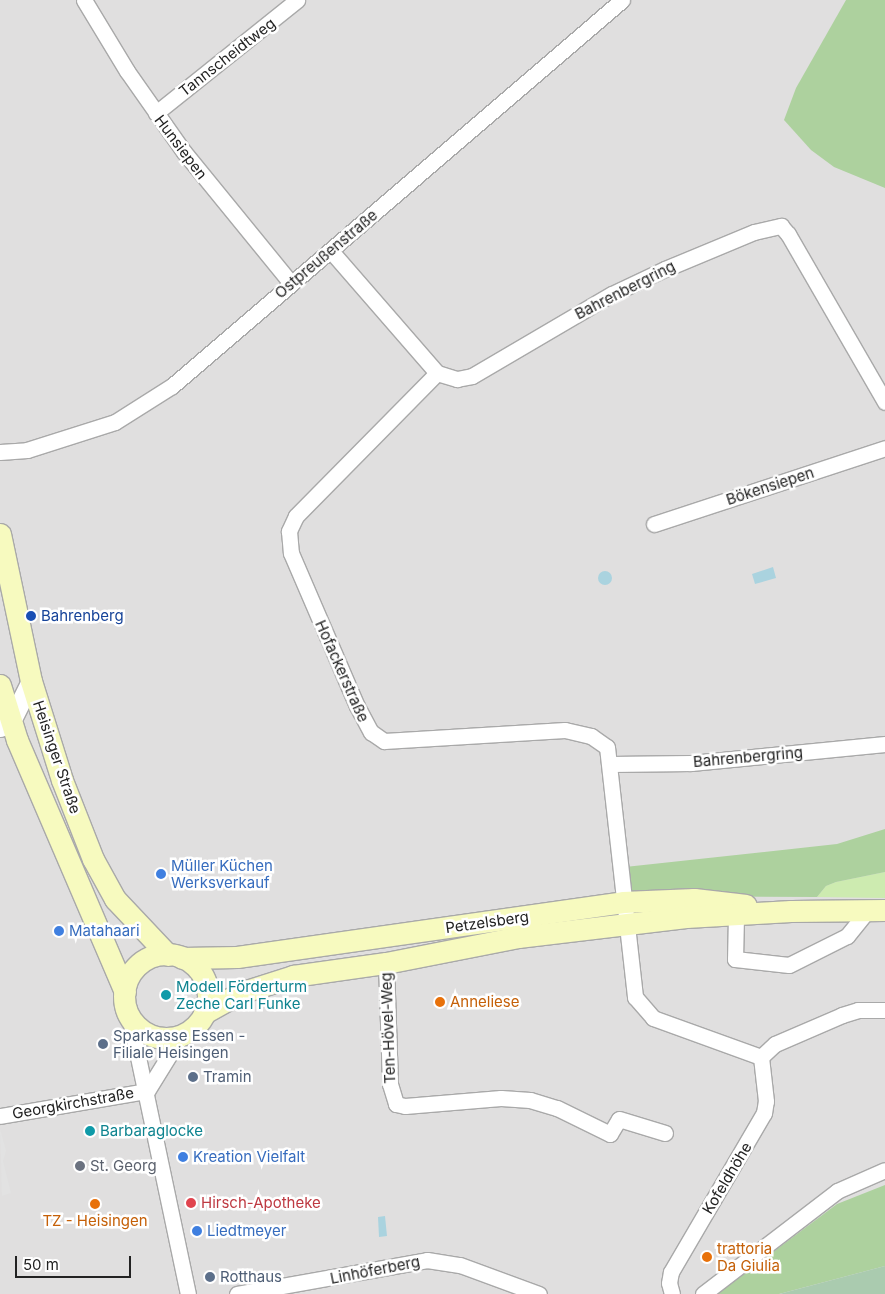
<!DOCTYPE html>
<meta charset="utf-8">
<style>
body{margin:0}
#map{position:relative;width:885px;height:1294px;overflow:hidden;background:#f2efe9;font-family:Inter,sans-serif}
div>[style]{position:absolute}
.residential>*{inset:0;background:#e0dfdf}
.grass>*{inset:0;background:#cdebb0}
.forest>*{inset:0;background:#add19e}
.cemetery>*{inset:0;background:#aacbaf}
.parking>*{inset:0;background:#e2e2e2}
.water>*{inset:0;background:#aad3df}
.round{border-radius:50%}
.roads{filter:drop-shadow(1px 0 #a9a9a9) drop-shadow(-1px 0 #a9a9a9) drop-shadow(0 1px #a9a9a9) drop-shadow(0 -1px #a9a9a9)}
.minor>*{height:15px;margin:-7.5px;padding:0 7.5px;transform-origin:7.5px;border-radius:7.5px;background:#fff}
.tertiary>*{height:19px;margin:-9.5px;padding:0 9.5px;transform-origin:9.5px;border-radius:9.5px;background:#fff}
.secondary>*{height:21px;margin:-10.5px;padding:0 10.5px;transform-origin:10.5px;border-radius:10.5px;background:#f7fabf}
.secondary>.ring{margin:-10.5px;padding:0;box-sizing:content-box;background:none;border:21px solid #f7fabf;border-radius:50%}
.dots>*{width:14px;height:14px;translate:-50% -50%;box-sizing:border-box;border:2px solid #fff;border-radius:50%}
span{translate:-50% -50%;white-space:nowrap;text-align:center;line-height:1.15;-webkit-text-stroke:5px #fff;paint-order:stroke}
.street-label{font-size:15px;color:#222}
.transit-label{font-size:15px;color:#164399}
.left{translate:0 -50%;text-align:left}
.shop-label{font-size:15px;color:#366cbe}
.culture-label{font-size:15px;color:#0d838f}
.food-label{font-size:15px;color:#c56008}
.service-label{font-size:15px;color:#4e5e75}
.worship-label{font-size:15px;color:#5b616d}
.health-label{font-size:15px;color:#be3a42}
.scale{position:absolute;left:15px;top:1256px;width:116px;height:22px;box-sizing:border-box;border:2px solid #222;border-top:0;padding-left:6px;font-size:15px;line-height:18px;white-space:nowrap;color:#222;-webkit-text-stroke:4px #fff;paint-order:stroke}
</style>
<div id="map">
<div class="residential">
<div style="clip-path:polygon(0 0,885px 0,885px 1294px,0 1294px)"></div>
</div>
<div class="grass">
<div style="clip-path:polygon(885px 872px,885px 898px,817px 897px,826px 886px,836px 882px)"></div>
</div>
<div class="forest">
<div style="clip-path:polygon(846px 0,885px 0,885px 188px,834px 167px,811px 150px,784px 120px,796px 88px)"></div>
<div style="clip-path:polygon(885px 829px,885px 872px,836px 882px,826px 886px,817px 897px,626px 896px,625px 867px,837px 844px)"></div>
<div style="clip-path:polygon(885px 1185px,885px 1266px,779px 1294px,717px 1294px,837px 1204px)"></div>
</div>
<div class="cemetery">
<div style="clip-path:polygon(885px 1266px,885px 1294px,780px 1294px,783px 1293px)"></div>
</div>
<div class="parking">
<div style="clip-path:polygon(0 1129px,6px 1151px,3px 1161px,11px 1193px,2px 1196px)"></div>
</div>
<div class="water">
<div style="clip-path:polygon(773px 567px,776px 578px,755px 584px,752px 574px)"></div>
<div class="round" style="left:598px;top:571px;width:14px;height:14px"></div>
<div style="clip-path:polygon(385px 1216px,387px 1236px,379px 1237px,378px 1217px)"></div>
</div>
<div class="roads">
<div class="minor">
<div style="left:84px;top:0;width:83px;rotate:58.8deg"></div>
<div style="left:127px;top:71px;width:99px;rotate:54.9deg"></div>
<div style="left:184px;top:152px;width:169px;rotate:50.8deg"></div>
<div style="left:156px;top:113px;width:181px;rotate:-38.7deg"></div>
<div style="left:331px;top:251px;width:162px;rotate:49deg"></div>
<div style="left:437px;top:373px;width:21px;rotate:17deg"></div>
<div style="left:457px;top:379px;width:15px;rotate:-11deg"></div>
<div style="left:472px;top:376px;width:162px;rotate:-30.4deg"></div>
<div style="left:612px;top:294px;width:59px;rotate:-25.3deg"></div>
<div style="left:665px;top:269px;width:96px;rotate:-22.6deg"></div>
<div style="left:754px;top:232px;width:28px;rotate:-13deg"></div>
<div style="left:781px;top:226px;width:11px;rotate:49deg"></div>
<div style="left:788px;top:234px;width:194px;rotate:60deg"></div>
<div style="left:437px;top:373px;width:201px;rotate:134.6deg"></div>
<div style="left:296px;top:516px;width:17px;rotate:115deg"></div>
<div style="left:289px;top:531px;width:22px;rotate:85deg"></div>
<div style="left:291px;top:553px;width:167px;rotate:66.7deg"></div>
<div style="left:357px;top:706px;width:30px;rotate:62deg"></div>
<div style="left:371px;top:732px;width:16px;rotate:35deg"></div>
<div style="left:384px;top:741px;width:181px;rotate:-3.5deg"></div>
<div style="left:565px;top:730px;width:27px;rotate:13deg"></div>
<div style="left:591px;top:736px;width:19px;rotate:35deg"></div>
<div style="left:607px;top:747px;width:252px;rotate:83.6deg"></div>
<div style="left:635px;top:997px;width:28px;rotate:49deg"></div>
<div style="left:653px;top:1018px;width:115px;rotate:19.9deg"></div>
<div style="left:0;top:452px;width:27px;rotate:-4deg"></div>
<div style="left:27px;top:450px;width:92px;rotate:-17.7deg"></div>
<div style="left:115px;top:422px;width:67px;rotate:-32.3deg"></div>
<div style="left:172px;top:386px;width:593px;rotate:-40.62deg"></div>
<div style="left:654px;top:524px;width:243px;rotate:-18.2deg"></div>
<div style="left:611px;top:764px;width:80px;rotate:-0.7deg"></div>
<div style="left:691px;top:763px;width:195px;rotate:-5.6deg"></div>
<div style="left:736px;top:916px;width:43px;rotate:91.3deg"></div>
<div style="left:735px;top:959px;width:54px;rotate:6.3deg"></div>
<div style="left:789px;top:965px;width:65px;rotate:-26.6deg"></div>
<div style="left:847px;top:936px;width:33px;rotate:-51deg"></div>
<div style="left:386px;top:963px;width:121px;rotate:88.1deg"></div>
<div style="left:390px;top:1084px;width:21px;rotate:73deg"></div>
<div style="left:396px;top:1104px;width:9px;rotate:13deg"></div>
<div style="left:405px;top:1106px;width:96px;rotate:-4.8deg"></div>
<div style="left:501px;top:1098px;width:29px;rotate:4deg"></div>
<div style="left:530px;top:1100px;width:28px;rotate:17deg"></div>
<div style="left:557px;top:1108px;width:59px;rotate:26.1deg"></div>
<div style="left:610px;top:1134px;width:17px;rotate:-59deg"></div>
<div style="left:619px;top:1119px;width:48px;rotate:16.9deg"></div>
<div style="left:130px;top:1019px;width:281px;rotate:78.1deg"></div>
<div style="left:761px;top:1057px;width:19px;rotate:-43deg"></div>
<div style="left:775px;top:1044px;width:73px;rotate:-23.4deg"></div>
<div style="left:842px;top:1015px;width:17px;rotate:-17deg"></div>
<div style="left:858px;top:1010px;width:27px"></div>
<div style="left:147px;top:1091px;width:65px;rotate:-58.3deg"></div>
<div style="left:0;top:1116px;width:149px;rotate:-9.7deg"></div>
<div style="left:237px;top:1294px;width:193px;rotate:-10.1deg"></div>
<div style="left:427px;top:1260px;width:33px;rotate:9deg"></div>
<div style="left:460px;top:1265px;width:84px;rotate:20.2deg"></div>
<div style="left:672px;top:1294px;width:11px;rotate:-105deg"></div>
<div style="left:669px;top:1283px;width:11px;rotate:-80deg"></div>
<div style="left:671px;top:1272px;width:184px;rotate:-59.7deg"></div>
<div style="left:764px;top:1113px;width:12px;rotate:-81deg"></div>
<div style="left:766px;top:1101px;width:44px;rotate:-96.5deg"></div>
<div style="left:703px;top:1294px;width:169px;rotate:-37.5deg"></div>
<div style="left:837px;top:1191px;width:52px;rotate:-23.6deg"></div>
</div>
<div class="tertiary">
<div style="left:0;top:727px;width:13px;rotate:-29deg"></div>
<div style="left:11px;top:721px;width:45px;rotate:-63.4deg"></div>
</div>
<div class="secondary">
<div style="left:0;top:534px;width:150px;rotate:78.1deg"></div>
<div style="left:31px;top:681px;width:104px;rotate:72.6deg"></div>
<div style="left:62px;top:780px;width:85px;rotate:68.6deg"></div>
<div style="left:93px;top:859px;width:46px;rotate:61.2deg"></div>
<div style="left:115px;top:899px;width:77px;rotate:46.6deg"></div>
<div style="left:0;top:685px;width:58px;rotate:72.8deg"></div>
<div style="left:17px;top:740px;width:274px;rotate:66.8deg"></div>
<div class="ring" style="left:124px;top:954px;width:63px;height:63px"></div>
<div style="left:182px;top:958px;width:55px;rotate:-1deg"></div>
<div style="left:237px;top:957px;width:390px;rotate:-8.1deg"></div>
<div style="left:623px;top:902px;width:71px;rotate:-2.4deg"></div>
<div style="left:694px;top:899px;width:52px;rotate:6.6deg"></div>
<div style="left:204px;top:1013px;width:41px;rotate:-29.1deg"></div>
<div style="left:240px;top:993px;width:56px;rotate:-17.8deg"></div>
<div style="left:293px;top:976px;width:94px;rotate:-8deg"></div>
<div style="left:386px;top:963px;width:135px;rotate:-11.1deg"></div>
<div style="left:518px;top:937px;width:169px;rotate:-6.8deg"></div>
<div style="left:686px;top:917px;width:105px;rotate:-3.3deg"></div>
<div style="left:791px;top:911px;width:94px;rotate:-0.6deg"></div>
</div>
</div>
<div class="dots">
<div style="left:31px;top:616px;background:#1a4fb4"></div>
<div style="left:161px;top:874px;background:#3f7fe0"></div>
<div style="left:59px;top:931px;background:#3f7fe0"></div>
<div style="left:166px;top:995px;background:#0f9aa8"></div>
<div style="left:440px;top:1002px;background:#e8710a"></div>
<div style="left:103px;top:1044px;background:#5c6f8a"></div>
<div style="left:193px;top:1077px;background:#5c6f8a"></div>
<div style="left:90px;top:1131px;background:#0f9aa8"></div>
<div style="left:183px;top:1157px;background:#3f7fe0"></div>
<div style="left:80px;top:1166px;background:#6b7280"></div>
<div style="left:191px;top:1203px;background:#e0444e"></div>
<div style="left:95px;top:1204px;background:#e8710a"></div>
<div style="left:197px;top:1231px;background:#3f7fe0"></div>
<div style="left:707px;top:1257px;background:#e8710a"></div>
<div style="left:210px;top:1277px;background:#5c6f8a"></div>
</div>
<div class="street-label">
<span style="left:227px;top:57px;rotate:-38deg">Tannscheidtweg</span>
<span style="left:181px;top:147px;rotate:53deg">Hunsiepen</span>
<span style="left:326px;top:254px;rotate:-40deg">Ostpreußenstraße</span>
<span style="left:625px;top:290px;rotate:-27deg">Bahrenbergring</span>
<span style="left:770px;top:486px;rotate:-18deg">Bökensiepen</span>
<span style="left:342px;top:671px;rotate:66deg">Hofackerstraße</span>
<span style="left:57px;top:757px;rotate:71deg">Heisinger Straße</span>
<span style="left:748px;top:757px;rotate:-5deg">Bahrenbergring</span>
<span style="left:487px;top:922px;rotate:-8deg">Petzelsberg</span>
<span style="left:388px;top:1028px;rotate:-92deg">Ten-Hövel-Weg</span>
<span style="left:73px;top:1103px;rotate:-10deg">Georgkirchstraße</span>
<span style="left:727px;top:1178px;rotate:-59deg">Kofeldhöhe</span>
<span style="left:375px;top:1270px;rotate:-11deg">Linhöferberg</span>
</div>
<div class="transit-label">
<span class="left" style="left:41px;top:616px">Bahrenberg</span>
</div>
<div class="shop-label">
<span class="left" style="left:171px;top:874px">Müller Küchen<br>Werksverkauf</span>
<span class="left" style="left:69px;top:931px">Matahaari</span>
<span class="left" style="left:193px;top:1157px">Kreation Vielfalt</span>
<span class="left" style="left:207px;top:1231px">Liedtmeyer</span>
</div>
<div class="culture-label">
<span class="left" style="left:176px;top:995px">Modell Förderturm<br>Zeche Carl Funke</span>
<span class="left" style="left:100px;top:1131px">Barbaraglocke</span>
</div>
<div class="food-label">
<span class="left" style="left:450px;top:1002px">Anneliese</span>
<span style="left:95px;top:1221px">TZ - Heisingen</span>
<span class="left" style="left:717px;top:1257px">trattoria<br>Da Giulia</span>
</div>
<div class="service-label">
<span class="left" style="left:113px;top:1044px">Sparkasse Essen -<br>Filiale Heisingen</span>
<span class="left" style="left:203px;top:1077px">Tramin</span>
<span class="left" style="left:220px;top:1277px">Rotthaus</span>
</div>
<div class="worship-label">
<span class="left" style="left:90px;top:1166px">St. Georg</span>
</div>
<div class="health-label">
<span class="left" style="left:201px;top:1203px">Hirsch-Apotheke</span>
</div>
<div class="scale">50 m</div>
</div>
